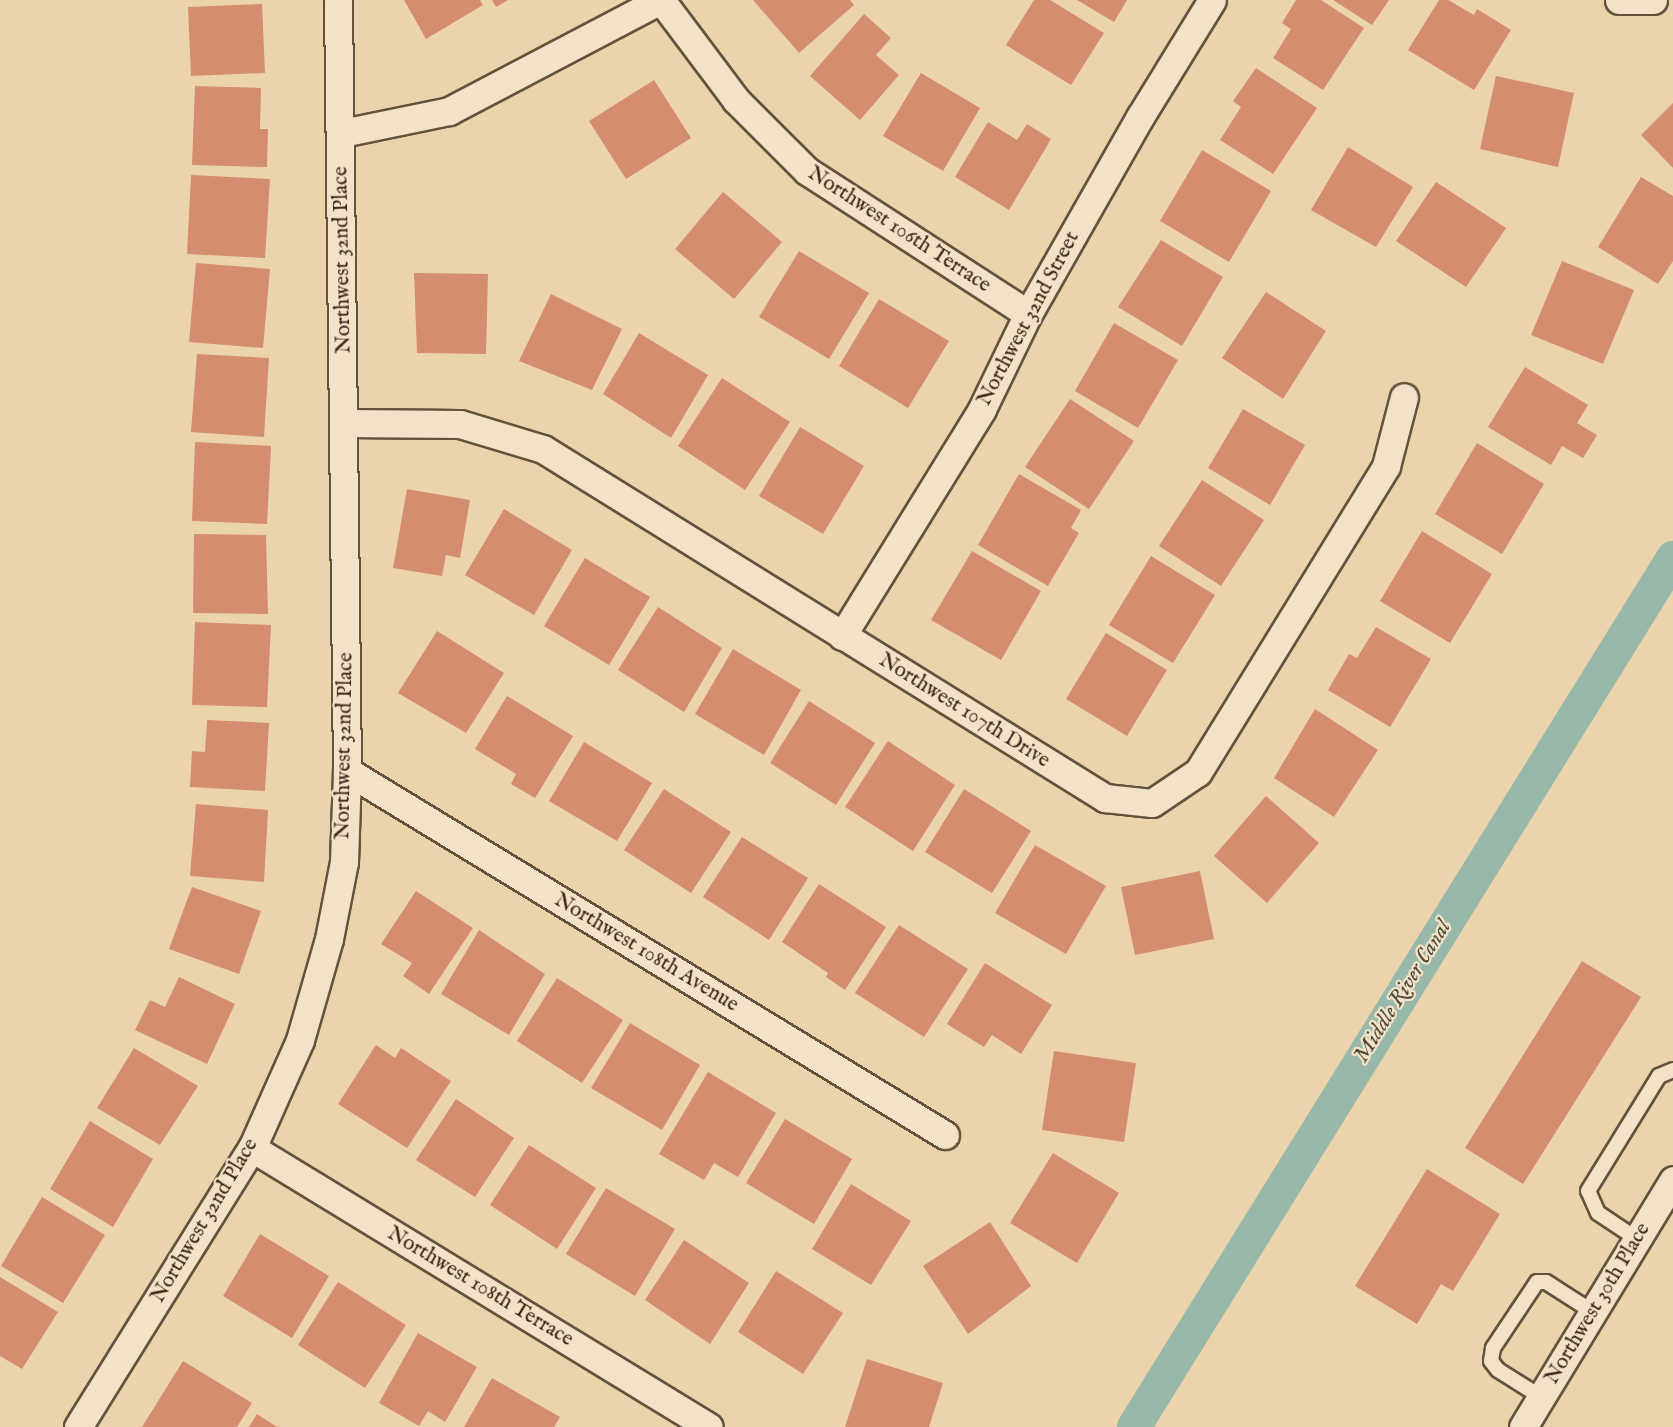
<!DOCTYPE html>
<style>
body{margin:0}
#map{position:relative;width:1673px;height:1427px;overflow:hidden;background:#ebd4ab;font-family:"IM FELL English",serif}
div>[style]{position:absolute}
.canal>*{height:34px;margin:-17px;padding:0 17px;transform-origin:17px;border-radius:17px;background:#98b8a9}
.building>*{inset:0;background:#d58d70}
.roads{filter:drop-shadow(2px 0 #64523d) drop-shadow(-2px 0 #64523d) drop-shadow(0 2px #64523d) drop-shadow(0 -2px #64523d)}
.service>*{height:14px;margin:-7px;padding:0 7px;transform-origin:7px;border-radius:7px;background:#f2e3c8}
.minor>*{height:27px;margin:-13.5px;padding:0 13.5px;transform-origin:13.5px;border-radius:13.5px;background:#f2e3c8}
span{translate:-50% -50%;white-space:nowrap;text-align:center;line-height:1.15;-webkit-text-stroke:4.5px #f2e3c8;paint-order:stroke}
.street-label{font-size:21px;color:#372618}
.water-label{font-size:22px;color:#4f4a3c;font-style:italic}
</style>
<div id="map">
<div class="canal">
<div style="left:1134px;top:1427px;width:1023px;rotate:-58.19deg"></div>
</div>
<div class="building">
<div style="clip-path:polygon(404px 0,480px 0,483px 5px,426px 39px)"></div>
<div style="clip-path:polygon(492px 0,508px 0,496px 7px)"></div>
<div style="clip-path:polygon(753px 0,850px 0,854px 5px,799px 53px)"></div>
<div style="clip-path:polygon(1034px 0,1050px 0,1104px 33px,1071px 85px,1006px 45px)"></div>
<div style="clip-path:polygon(1077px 0,1127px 0,1114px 22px)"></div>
<div style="clip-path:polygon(1296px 0,1321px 0,1364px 28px,1323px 90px,1273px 58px,1291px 29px,1282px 23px)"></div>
<div style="clip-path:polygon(1333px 0,1389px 0,1372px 25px)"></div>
<div style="clip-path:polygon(1439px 0,1448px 0,1474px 15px,1477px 9px,1511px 30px,1474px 90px,1408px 50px)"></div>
<div style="clip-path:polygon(262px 4px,265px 73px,191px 76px,188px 7px)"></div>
<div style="clip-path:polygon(864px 14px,891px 38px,876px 55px,899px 75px,860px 120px,810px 76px)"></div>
<div style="clip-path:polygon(1256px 68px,1317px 108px,1273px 174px,1220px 140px,1241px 107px,1233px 101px)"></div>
<div style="clip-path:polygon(921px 73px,980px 108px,943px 171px,883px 136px)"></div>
<div style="clip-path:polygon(1496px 76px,1574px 93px,1558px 167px,1480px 149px)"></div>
<div style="clip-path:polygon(654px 80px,691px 138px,626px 179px,589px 121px)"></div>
<div style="clip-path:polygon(195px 86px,261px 88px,260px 129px,268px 129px,267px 167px,192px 165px)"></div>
<div style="clip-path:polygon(1673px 103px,1673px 168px,1641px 135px)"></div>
<div style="clip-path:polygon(988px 122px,1017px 140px,1027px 124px,1051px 139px,1009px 210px,955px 177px)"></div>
<div style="clip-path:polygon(1348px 147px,1413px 187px,1376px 247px,1311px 210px)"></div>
<div style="clip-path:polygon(1202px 150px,1271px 191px,1229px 262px,1160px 221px)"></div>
<div style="clip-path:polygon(191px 175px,270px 179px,265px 258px,187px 254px)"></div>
<div style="clip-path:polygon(1641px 177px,1673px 196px,1673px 261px,1658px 284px,1598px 247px)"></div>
<div style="clip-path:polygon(1436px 182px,1506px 228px,1466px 287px,1396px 241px)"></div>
<div style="clip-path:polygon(723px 192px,782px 242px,734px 299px,675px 249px)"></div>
<div style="clip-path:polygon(1161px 240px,1223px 277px,1182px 346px,1118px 307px)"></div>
<div style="clip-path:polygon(799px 251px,869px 293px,829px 359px,759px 317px)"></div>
<div style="clip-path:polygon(1562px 261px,1634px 290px,1603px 364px,1531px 335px)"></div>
<div style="clip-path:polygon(196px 263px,270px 269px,263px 348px,189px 342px)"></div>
<div style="clip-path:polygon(414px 273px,488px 274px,486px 354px,417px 353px)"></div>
<div style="clip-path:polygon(1266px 292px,1326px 331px,1283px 399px,1222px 358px)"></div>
<div style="clip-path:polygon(551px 294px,622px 329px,592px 390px,519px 361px)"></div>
<div style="clip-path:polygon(879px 299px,949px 341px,908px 408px,839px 366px)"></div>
<div style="clip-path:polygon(1114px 323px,1178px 360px,1138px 428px,1075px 391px)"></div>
<div style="clip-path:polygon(639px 333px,708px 375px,671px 438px,603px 394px)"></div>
<div style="clip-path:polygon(197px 354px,269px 358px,264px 437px,191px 432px)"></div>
<div style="clip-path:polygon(1525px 367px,1588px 405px,1577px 423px,1597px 435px,1583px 458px,1562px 446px,1551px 465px,1488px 427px)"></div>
<div style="clip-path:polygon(722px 378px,790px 422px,745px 490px,678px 446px)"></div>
<div style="clip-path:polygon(1070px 399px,1134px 441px,1089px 509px,1025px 467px)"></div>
<div style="clip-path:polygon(1243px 409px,1305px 445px,1270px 505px,1208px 468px)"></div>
<div style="clip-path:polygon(800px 427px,864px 466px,823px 534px,759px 496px)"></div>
<div style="clip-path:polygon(195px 442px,271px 446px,267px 524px,192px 521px)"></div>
<div style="clip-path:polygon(1477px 443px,1544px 484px,1502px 554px,1435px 514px)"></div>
<div style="clip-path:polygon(1019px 474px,1081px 510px,1071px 528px,1079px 533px,1048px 586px,978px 545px)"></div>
<div style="clip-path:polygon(1202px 480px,1264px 520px,1221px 586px,1159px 546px)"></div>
<div style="clip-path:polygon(407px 489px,470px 500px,460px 558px,446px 555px,442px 576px,393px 568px)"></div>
<div style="clip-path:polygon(504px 509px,572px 550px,534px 615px,465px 575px)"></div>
<div style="clip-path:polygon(1422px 531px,1492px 574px,1450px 643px,1380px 601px)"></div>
<div style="clip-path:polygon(194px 534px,266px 535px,268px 614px,193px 613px)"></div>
<div style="clip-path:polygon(972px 551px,1041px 591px,1001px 660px,931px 620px)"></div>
<div style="clip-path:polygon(1151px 556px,1215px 595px,1173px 663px,1109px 625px)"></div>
<div style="clip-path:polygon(585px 558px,650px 597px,609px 665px,544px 626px)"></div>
<div style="clip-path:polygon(658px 607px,722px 648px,684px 712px,618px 670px)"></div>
<div style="clip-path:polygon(195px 622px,271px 625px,267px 707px,192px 705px)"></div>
<div style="clip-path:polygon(1376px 627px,1431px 659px,1390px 727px,1328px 690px,1349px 654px,1357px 658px)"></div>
<div style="clip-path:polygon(437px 631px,504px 673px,466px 733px,398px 693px)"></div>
<div style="clip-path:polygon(1106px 633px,1167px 670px,1127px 736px,1066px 699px)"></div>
<div style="clip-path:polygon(733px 649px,801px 690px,764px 755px,695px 714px)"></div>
<div style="clip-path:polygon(507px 696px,573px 736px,535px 798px,511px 784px,516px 774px,475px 749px)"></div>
<div style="clip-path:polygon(809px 701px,875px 743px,836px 805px,770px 763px)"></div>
<div style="clip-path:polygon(1315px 709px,1378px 750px,1334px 817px,1274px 778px)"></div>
<div style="clip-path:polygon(207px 720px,269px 723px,265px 791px,190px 787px,192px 751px,205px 752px)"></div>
<div style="clip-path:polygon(888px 741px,955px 785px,913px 851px,845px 807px)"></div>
<div style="clip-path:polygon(584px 742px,652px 783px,617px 841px,549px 801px)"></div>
<div style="clip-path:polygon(664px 789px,731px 832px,691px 893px,624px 850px)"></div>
<div style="clip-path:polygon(964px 789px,1031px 831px,992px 893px,925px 852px)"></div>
<div style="clip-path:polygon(1266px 796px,1319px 843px,1267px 903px,1214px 856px)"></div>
<div style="clip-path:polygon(196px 804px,268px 810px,264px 882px,190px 876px)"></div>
<div style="clip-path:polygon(742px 837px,808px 878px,769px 940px,703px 897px)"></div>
<div style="clip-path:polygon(1035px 845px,1106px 886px,1066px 954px,995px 913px)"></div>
<div style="clip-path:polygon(1200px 871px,1214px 939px,1135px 955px,1121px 887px)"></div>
<div style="clip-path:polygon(819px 884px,886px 927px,845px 990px,826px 977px,828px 973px,782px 942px)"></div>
<div style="clip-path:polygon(192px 887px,261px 911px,239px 974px,169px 949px)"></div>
<div style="clip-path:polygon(416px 891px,473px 928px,429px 994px,403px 976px,412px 963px,381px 944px)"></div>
<div style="clip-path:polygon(899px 925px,968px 969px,924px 1037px,855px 993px)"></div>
<div style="clip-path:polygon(479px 930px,545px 974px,509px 1035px,441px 994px)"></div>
<div style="clip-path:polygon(1582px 961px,1641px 997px,1523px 1184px,1465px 1148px)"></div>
<div style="clip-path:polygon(985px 963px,1052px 1005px,1021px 1054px,992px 1035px,984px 1047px,947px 1024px)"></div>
<div style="clip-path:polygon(179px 977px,235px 1004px,207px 1064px,135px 1030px,150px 1000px,165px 1007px)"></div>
<div style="clip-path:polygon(557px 978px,623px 1020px,582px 1083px,517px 1041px)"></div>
<div style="clip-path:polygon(630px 1023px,700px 1065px,662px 1130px,591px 1088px)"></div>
<div style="clip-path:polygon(376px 1045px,395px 1058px,401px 1048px,451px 1081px,407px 1148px,338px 1104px)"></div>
<div style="clip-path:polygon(134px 1048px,198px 1086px,160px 1145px,97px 1108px)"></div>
<div style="clip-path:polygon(1054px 1051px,1136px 1063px,1124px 1142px,1042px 1130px)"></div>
<div style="clip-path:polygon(708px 1072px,776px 1113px,738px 1177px,714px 1163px,704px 1180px,659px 1154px)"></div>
<div style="clip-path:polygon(456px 1099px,514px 1138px,475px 1197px,416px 1160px)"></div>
<div style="clip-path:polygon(785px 1119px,852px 1159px,814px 1224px,746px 1183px)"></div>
<div style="clip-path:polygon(90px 1121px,153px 1159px,113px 1227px,50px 1189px)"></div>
<div style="clip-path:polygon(529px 1145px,596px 1188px,557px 1249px,490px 1205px)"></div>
<div style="clip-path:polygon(1053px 1153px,1119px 1193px,1077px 1263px,1010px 1223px)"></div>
<div style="clip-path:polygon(1427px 1169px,1500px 1214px,1453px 1291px,1441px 1284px,1417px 1324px,1355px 1286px)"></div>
<div style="clip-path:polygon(851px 1184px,911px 1221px,871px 1285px,812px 1249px)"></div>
<div style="clip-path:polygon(606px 1188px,675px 1229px,635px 1296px,566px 1254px)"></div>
<div style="clip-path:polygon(42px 1197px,105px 1235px,63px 1303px,1px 1266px)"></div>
<div style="clip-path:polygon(990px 1222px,1031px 1286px,968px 1334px,923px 1266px)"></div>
<div style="clip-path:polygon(260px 1234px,329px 1276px,292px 1338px,223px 1296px)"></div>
<div style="clip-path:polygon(684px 1240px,749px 1283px,710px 1344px,645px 1300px)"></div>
<div style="clip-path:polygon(776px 1271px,843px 1313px,803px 1374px,738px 1332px)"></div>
<div style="clip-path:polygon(0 1277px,58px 1312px,22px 1369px,0 1356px)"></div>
<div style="clip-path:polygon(338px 1282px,406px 1325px,365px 1388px,298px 1345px)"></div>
<div style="clip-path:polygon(418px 1333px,477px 1367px,445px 1422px,428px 1411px,419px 1426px,379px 1403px)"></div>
<div style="clip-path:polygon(867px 1359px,943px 1383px,929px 1427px,845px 1427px)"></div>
<div style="clip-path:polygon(183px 1361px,252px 1403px,237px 1427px,142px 1427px)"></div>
<div style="clip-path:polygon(492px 1378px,560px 1417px,554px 1427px,464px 1427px)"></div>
<div style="clip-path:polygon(257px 1414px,277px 1427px,249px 1427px)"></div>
</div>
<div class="roads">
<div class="service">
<div style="left:1637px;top:1239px;width:47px;rotate:-146.3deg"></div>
<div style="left:1598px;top:1213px;width:24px;rotate:-114deg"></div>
<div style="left:1588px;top:1191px;width:135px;rotate:-58.3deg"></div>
<div style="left:1659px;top:1076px;width:15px;rotate:-23deg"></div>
<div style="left:1541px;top:1397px;width:51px;rotate:-147.9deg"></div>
<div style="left:1498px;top:1370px;width:11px;rotate:-128deg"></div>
<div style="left:1491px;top:1361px;width:13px;rotate:-81deg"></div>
<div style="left:1493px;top:1348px;width:79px;rotate:-56.3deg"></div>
<div style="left:1537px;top:1282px;width:9px"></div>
<div style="left:1546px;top:1282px;width:56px;rotate:32.6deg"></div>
</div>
<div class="minor">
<div style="left:661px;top:0;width:125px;rotate:53.1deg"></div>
<div style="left:736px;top:100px;width:100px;rotate:45deg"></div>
<div style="left:807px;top:171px;width:263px;rotate:32.9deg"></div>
<div style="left:1619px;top:0;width:34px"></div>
<div style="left:342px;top:133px;width:109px;rotate:-11.6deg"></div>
<div style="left:449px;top:111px;width:238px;rotate:-27.7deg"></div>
<div style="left:344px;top:423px;width:116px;rotate:0.5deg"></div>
<div style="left:460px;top:424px;width:87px;rotate:16.8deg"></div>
<div style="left:543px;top:449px;width:662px;rotate:31.84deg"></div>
<div style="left:1105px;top:798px;width:47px;rotate:6.1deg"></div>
<div style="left:1152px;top:803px;width:55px;rotate:-34deg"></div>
<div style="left:1198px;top:772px;width:359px;rotate:-58.4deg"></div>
<div style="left:1386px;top:466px;width:71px;rotate:-75.4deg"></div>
<div style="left:842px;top:636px;width:267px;rotate:-58.3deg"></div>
<div style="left:982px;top:409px;width:106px;rotate:-64.2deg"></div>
<div style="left:1028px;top:314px;width:227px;rotate:-60.4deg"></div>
<div style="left:1140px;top:117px;width:137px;rotate:-58.4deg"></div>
<div style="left:347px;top:771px;width:700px;rotate:31.33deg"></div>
<div style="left:252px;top:1148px;width:535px;rotate:31.4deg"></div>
<div style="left:78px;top:1427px;width:329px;rotate:-58.1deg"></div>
<div style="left:252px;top:1148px;width:118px;rotate:-66deg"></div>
<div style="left:300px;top:1040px;width:105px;rotate:-74deg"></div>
<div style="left:329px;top:939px;width:78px;rotate:-79deg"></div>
<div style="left:344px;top:862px;width:91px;rotate:-88.1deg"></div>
<div style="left:347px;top:771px;width:771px;rotate:-90.67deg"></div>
<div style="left:1523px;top:1427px;width:289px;rotate:-58.7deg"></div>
</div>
</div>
<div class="street-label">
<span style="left:899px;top:230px;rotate:33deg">Northwest 106th Terrace</span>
<span style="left:343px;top:260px;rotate:-91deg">Northwest 32nd Place</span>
<span style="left:1029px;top:319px;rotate:-62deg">Northwest 32nd Street</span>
<span style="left:964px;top:711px;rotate:32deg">Northwest 107th Drive</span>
<span style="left:345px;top:746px;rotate:-89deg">Northwest 32nd Place</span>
<span style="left:646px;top:953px;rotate:31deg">Northwest 108th Avenue</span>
<span style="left:205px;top:1221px;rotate:-59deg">Northwest 32nd Place</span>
<span style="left:480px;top:1287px;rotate:31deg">Northwest 108th Terrace</span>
<span style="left:1598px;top:1304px;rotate:-59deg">Northwest 30th Place</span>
</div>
<div class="water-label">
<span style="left:1403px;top:992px;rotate:-58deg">Middle River Canal</span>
</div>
</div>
